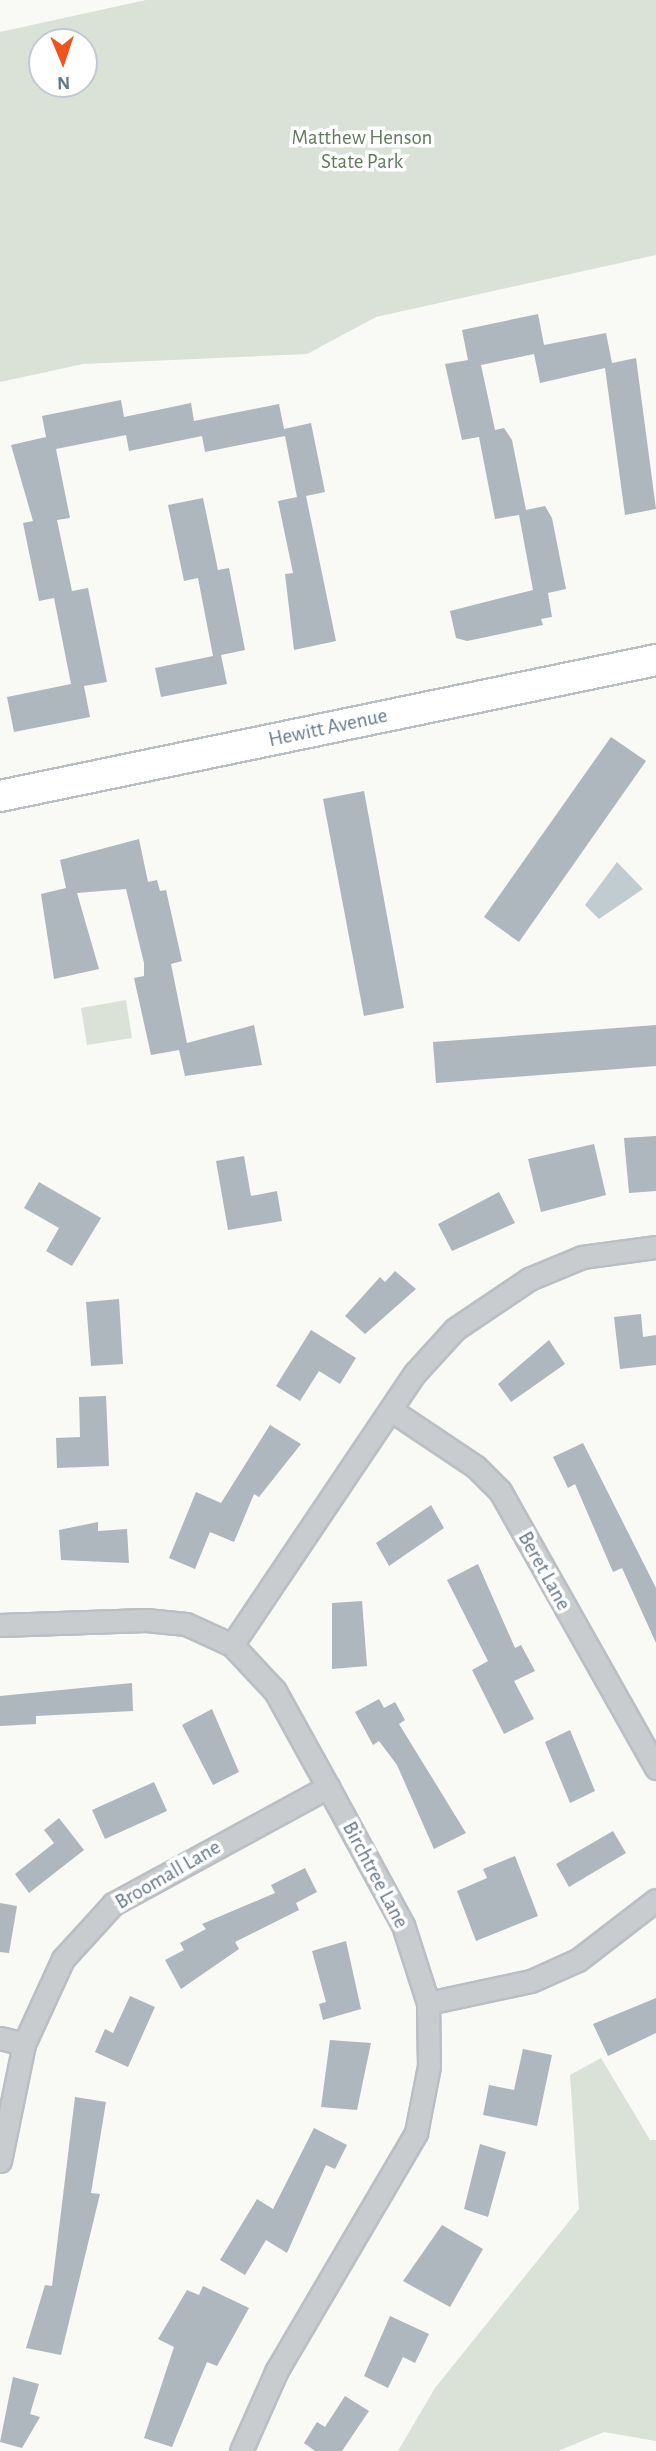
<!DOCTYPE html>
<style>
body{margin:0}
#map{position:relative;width:656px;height:2451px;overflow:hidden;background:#f9f9f6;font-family:"Alegreya Sans",sans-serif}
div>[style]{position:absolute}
.green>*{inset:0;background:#dae1d6}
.water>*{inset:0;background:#c1ccd1}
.building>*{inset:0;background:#aeb7bd}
.roads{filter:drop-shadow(2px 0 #babfc4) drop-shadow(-2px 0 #babfc4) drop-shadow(0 2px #babfc4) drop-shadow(0 -2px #babfc4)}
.street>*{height:21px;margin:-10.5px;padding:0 10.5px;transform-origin:10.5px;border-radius:10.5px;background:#c8cccf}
.secondary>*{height:30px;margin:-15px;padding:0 15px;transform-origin:15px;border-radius:15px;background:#fff}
span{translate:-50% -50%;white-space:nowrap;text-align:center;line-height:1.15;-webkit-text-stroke:7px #fff;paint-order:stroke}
.park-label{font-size:21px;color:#667a61}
.street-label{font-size:21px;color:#657889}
.north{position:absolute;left:28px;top:28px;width:70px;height:70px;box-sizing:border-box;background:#fff;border:2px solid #c1c9d0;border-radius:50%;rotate:178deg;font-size:19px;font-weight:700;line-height:28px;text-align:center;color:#657889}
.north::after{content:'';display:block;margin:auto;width:24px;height:32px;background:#f0541e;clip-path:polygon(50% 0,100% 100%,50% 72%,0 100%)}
</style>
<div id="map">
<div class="green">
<div style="clip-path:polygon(evenodd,146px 0,656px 0,656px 255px,376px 317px,307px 354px,83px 364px,0 382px,0 32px,146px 0,84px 42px,84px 84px,42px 84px,42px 42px,84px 42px)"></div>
<div style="clip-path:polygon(126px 1000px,132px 1038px,87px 1045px,81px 1008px)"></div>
<div style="clip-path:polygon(601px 2058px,650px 2140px,656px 2140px,656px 2441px,604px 2432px,558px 2451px,398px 2451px,435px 2388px,579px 2209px,570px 2075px)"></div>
</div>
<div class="water">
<div style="clip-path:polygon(617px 862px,643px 889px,599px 919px,585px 905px)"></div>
</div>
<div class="building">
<div style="clip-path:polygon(538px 314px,544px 345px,606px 333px,612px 363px,636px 358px,656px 509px,625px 515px,605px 368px,540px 383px,534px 354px,481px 365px,495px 430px,504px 428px,512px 440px,526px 510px,545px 506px,552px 518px,566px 589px,548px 593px,552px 617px,541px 619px,543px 625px,467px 641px,456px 638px,450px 611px,533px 590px,519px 515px,495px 519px,479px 437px,462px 440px,445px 364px,468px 360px,462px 330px)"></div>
<div style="clip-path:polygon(121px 400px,124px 417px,191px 403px,194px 421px,279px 404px,284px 429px,311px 423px,325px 492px,306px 496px,336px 641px,294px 650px,285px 574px,293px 573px,278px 501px,297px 497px,285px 436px,205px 452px,202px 436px,129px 451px,126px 435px,56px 449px,70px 518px,57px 520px,72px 591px,88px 588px,107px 682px,84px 686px,90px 717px,14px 732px,7px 697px,71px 684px,54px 598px,39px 601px,23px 523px,33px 521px,11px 445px,46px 437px,42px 416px)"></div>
<div style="clip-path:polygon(203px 498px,218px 570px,229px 568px,245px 650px,221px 655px,227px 684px,161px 697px,155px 668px,213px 656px,198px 578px,184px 581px,168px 505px)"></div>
<div style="clip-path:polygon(611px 737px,646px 761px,519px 942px,484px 917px)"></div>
<div style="clip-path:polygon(364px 791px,404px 1008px,364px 1016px,323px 799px)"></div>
<div style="clip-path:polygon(139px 839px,148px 882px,157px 880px,160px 891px,166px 890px,182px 961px,171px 964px,187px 1043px,254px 1025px,262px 1065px,185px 1076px,179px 1050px,151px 1055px,134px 978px,144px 976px,144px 963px,126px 889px,77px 893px,99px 969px,54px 979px,41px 894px,66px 888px,60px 860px)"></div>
<div style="clip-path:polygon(656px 1025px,656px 1066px,436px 1083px,433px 1042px)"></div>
<div style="clip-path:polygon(656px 1136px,656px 1191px,629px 1193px,624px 1138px)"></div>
<div style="clip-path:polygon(594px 1144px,606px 1195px,541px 1212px,528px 1159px)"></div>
<div style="clip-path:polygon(244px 1156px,251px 1196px,277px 1191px,282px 1221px,228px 1230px,216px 1161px)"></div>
<div style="clip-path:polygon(39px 1182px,101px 1218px,72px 1266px,46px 1251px,59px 1228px,24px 1208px)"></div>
<div style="clip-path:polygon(499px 1192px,515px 1223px,452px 1251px,438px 1224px)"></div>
<div style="clip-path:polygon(395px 1271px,416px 1289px,365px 1334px,345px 1316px,380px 1277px,385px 1282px)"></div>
<div style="clip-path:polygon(119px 1299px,123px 1364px,91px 1366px,86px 1302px)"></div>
<div style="clip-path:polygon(641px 1314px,643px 1337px,656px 1335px,656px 1365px,620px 1369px,614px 1317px)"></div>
<div style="clip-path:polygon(311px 1330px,356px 1358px,340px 1384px,319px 1371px,300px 1401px,276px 1386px)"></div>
<div style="clip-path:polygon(549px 1340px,565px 1364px,511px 1402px,498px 1384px)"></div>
<div style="clip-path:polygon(106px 1396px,109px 1466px,57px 1468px,56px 1438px,80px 1437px,79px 1397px)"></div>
<div style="clip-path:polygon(270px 1425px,301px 1444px,259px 1497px,254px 1494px,234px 1542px,210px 1532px,195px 1569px,169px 1558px,196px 1492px,221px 1503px)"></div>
<div style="clip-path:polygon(583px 1443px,656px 1588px,656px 1643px,622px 1568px,613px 1572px,575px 1484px,568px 1488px,553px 1457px)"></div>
<div style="clip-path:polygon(431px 1505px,444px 1528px,389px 1566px,376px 1543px)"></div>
<div style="clip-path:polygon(98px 1522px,98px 1531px,127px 1529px,129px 1563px,61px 1560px,59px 1530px)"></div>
<div style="clip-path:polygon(478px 1564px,515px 1648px,521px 1645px,535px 1671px,514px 1681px,534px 1719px,504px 1734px,472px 1670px,488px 1661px,447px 1580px)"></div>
<div style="clip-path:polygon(362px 1601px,367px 1666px,332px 1669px,332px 1603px)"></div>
<div style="clip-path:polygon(132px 1683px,133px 1711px,36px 1716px,36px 1724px,0 1726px,0 1696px)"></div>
<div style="clip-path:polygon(379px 1699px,384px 1708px,395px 1702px,405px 1720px,399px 1724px,466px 1833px,434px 1849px,397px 1765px,379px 1741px,373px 1745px,355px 1712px)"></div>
<div style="clip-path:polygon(212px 1709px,239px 1772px,213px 1785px,182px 1725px)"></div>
<div style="clip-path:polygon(570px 1730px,595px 1791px,570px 1803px,545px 1742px)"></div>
<div style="clip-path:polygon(154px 1782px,167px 1811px,105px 1839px,92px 1810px)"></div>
<div style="clip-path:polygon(59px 1818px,84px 1850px,29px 1893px,15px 1874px,54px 1843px,44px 1830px)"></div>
<div style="clip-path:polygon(613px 1831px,626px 1853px,569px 1887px,556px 1864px)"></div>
<div style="clip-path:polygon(515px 1856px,538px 1916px,476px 1941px,457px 1891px,487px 1878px,483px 1869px)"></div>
<div style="clip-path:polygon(305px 1868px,317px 1892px,296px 1903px,299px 1910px,235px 1942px,239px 1949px,181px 1989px,165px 1960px,184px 1950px,180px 1943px,206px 1929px,202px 1924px,275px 1893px,271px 1885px)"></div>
<div style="clip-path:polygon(0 1903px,17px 1906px,9px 1953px,0 1952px)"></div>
<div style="clip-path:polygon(346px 1941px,361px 2009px,323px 2020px,319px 2004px,326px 2002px,312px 1951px)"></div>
<div style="clip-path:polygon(130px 1996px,155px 2007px,128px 2067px,95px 2052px,105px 2029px,113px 2033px)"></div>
<div style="clip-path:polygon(656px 1998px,656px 2033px,608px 2056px,593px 2024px)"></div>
<div style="clip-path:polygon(330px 2040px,371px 2043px,357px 2110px,321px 2107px)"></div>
<div style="clip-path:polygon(523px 2049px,552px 2055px,537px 2126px,483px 2115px,489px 2085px,514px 2090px)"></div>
<div style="clip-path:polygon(75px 2097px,106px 2102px,91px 2193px,100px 2194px,61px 2355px,26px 2348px,45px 2285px,52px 2286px)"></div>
<div style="clip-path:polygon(314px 2128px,347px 2145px,335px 2169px,326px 2165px,287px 2253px,266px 2240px,245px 2275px,220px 2260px,257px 2199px,273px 2209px)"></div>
<div style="clip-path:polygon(480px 2144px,506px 2152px,488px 2217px,464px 2209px)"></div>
<div style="clip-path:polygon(442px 2225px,483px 2249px,450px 2307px,403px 2281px)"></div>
<div style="clip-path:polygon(203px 2286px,249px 2308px,217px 2366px,207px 2362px,172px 2447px,144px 2438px,174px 2347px,158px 2339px,187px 2290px,199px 2295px)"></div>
<div style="clip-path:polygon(390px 2316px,429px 2334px,415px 2363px,403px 2357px,388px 2388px,364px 2376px)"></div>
<div style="clip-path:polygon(13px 2377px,39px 2384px,30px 2414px,40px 2417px,22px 2448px,0 2442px)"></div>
<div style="clip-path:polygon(345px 2396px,369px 2411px,342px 2451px,315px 2451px,304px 2443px,317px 2422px,325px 2427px)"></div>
</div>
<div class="roads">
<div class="street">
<div style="left:391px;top:1410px;width:102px;rotate:33.8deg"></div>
<div style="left:476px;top:1467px;width:34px;rotate:45deg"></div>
<div style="left:500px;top:1491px;width:318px;rotate:60.6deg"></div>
<div style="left:0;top:1625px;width:146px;rotate:-2deg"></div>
<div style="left:146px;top:1620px;width:40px;rotate:5.7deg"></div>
<div style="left:186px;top:1624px;width:51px;rotate:24.5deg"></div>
<div style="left:232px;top:1645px;width:63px;rotate:46.9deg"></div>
<div style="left:275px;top:1691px;width:110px;rotate:61.1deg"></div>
<div style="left:328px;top:1787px;width:157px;rotate:61.5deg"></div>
<div style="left:403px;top:1925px;width:82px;rotate:72.2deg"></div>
<div style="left:428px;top:2003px;width:63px;rotate:89.1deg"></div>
<div style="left:429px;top:2066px;width:68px;rotate:101deg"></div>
<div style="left:416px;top:2133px;width:277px;rotate:120.4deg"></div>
<div style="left:276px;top:2372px;width:86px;rotate:113.9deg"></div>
<div style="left:232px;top:1645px;width:328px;rotate:-56.1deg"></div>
<div style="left:415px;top:1373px;width:59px;rotate:-47.7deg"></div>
<div style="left:455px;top:1329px;width:89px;rotate:-34deg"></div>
<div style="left:529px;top:1279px;width:57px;rotate:-22.5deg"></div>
<div style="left:582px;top:1257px;width:75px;rotate:-7.7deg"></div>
<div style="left:428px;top:2003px;width:105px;rotate:-12.1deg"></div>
<div style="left:531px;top:1981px;width:51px;rotate:-24.1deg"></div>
<div style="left:578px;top:1960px;width:98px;rotate:-37.6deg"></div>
<div style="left:0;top:2038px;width:25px;rotate:14deg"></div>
<div style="left:0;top:2161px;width:119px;rotate:-78.4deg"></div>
<div style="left:24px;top:2044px;width:94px;rotate:-65.4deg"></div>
<div style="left:63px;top:1959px;width:74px;rotate:-47.7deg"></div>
<div style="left:113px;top:1904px;width:245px;rotate:-28.6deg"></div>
</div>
<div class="secondary">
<div style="left:0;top:796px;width:670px;rotate:-11.71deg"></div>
</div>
</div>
<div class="park-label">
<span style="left:362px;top:150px">Matthew Henson<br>State Park</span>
</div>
<div class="street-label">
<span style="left:328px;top:728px;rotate:-12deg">Hewitt Avenue</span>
<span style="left:544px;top:1571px;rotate:61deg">Beret Lane</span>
<span style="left:168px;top:1875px;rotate:-30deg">Broomall Lane</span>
<span style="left:375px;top:1875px;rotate:62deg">Birchtree Lane</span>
</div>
<div class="north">N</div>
</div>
